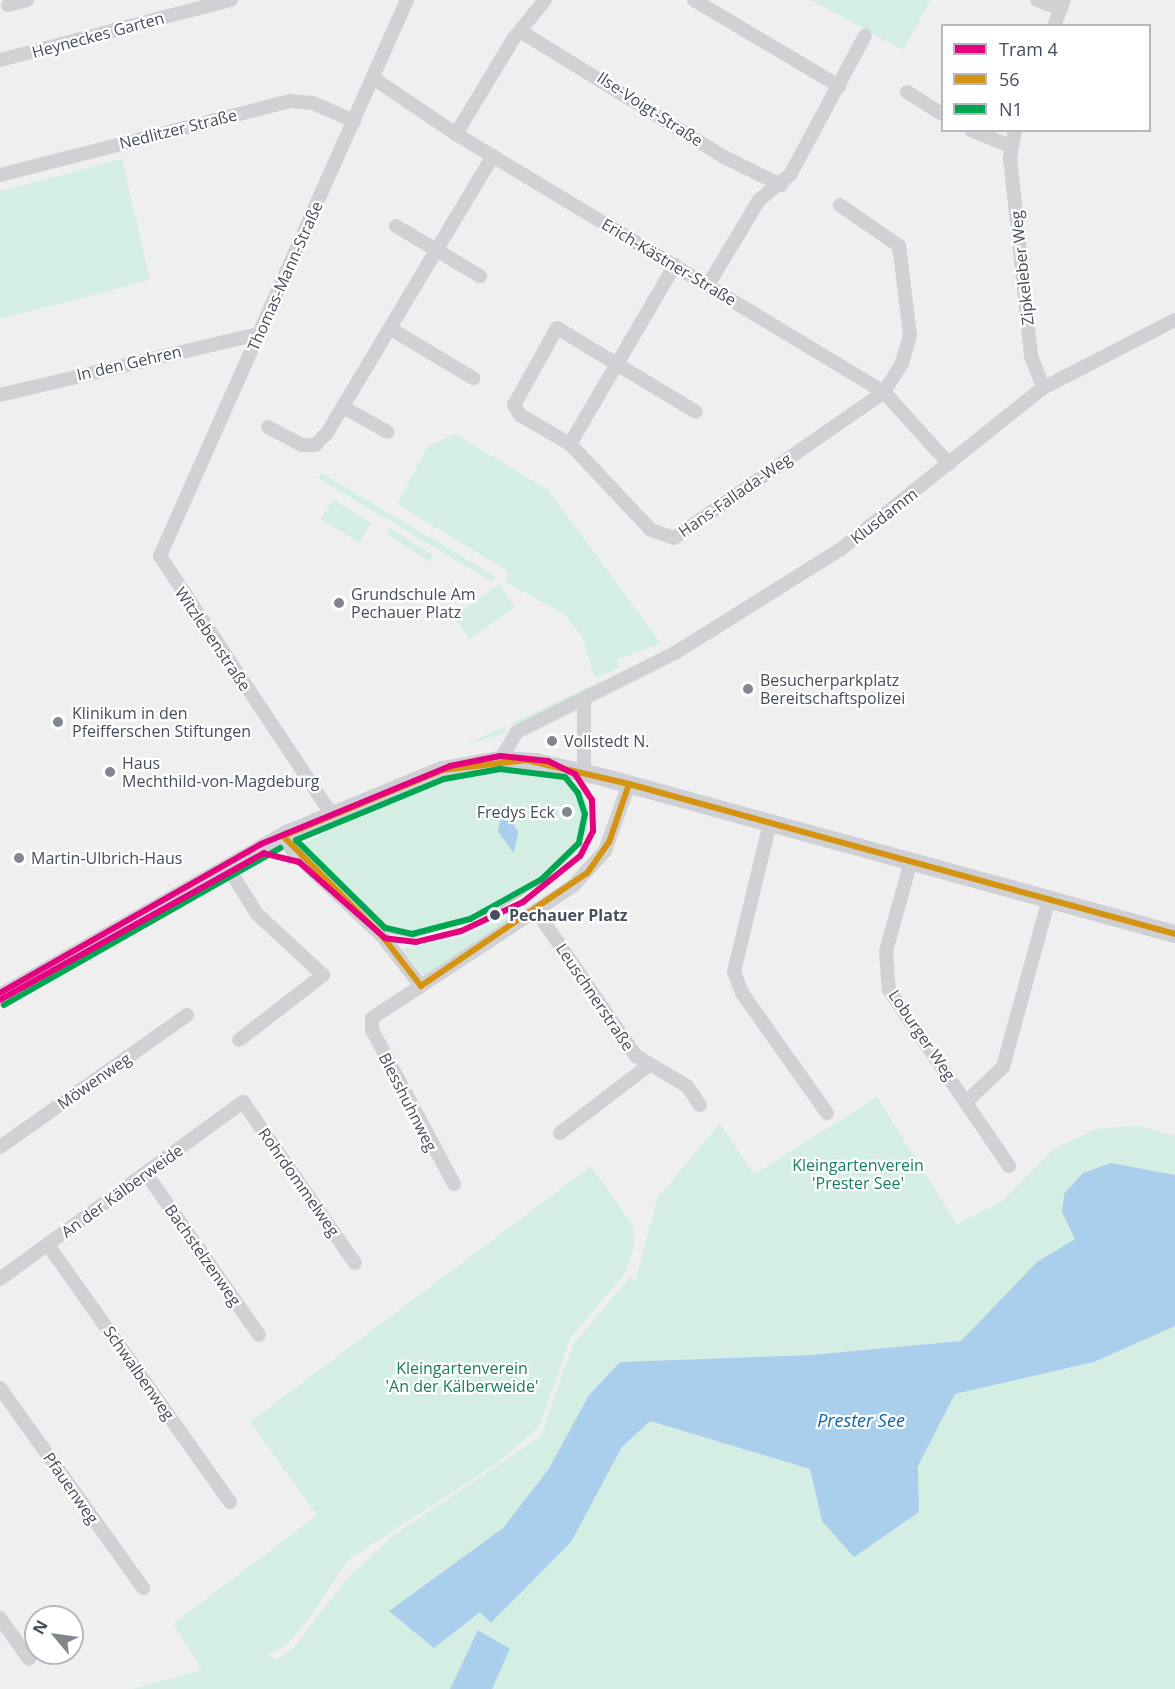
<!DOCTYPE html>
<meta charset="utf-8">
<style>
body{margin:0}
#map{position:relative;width:1175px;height:1689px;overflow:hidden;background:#f0efef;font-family:"Open Sans",sans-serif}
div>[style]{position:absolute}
.green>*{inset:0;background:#d4eee4}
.water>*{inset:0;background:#a9cfec}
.street>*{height:14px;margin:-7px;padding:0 7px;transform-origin:7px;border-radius:7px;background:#d1d1d5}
.secondary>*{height:18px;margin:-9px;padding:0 9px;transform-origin:9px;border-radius:9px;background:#cfd0d5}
.tram>*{height:1.5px;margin:-0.75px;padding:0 0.75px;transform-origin:0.75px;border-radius:0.75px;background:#c8c9cc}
.bus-1>*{height:6px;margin:-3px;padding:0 3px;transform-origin:3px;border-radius:3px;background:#d49412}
.bus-2>*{height:6px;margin:-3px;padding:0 3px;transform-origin:3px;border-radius:3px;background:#00a651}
.tram-1>*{height:6px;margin:-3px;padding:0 3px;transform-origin:3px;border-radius:3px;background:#e5007d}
.dots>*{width:16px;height:16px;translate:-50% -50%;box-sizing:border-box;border:3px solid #fff;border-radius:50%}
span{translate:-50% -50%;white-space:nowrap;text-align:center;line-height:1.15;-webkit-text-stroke:4.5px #fff;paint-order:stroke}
.street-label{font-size:16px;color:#474d5c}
.poi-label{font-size:16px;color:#474d5c}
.left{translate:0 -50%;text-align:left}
.right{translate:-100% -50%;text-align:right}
.stop-label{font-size:16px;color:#474d5c;font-weight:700}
.park-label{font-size:16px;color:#187d61}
.water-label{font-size:18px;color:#0e65a8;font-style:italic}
.legend{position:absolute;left:941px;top:24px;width:210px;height:108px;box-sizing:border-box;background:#fff;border:2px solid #b5b8be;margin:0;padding:8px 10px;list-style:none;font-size:18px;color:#474d5c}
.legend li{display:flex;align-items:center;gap:12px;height:30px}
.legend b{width:30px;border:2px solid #b5b8be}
.north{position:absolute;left:24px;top:1605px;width:60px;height:60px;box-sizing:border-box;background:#fff;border:2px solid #b5b8be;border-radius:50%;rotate:299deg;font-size:16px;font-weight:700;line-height:24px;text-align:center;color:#474d5c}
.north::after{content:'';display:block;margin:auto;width:21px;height:27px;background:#82868f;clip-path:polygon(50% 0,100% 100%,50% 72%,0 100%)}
</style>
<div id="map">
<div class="green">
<div style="clip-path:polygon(811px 0,931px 0,903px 50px)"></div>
<div style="clip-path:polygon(122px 159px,150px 280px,0 319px,0 191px)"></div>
<div style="clip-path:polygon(455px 434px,548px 490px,661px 643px,617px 660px,620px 667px,595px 678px,583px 638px,564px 614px,504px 581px,509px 572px,397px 504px,428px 446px)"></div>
<div style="clip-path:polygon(321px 473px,495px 576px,492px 582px,318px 478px)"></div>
<div style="clip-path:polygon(333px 499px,371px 523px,359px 543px,321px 519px)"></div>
<div style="clip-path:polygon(390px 528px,433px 555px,429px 561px,386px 534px)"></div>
<div style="clip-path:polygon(499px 584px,515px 607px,470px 639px,454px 617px)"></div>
<div style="clip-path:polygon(604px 681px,516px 726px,512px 723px,599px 682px)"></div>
<div style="clip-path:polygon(505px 726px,505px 733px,461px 747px)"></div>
<div style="clip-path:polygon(505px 768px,575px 781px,589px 806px,588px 832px,573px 857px,539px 882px,463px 920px,415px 933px,389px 931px,297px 846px,422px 787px)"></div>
<div style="clip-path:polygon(527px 908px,425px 976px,401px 949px,462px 937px)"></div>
<div style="clip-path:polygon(877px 1097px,957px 1224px,1001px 1202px,1053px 1149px,1099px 1128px,1137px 1126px,1175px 1135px,1175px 1175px,1111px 1163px,1083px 1173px,1062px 1200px,1075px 1239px,1043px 1259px,961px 1341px,811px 1355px,620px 1362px,589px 1395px,548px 1470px,503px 1528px,389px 1611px,481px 1612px,492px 1623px,571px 1542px,622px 1447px,649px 1421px,810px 1469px,822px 1521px,919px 1512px,918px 1466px,955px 1394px,1094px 1362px,1175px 1326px,1175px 1689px,492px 1689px,509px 1649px,478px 1630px,450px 1689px,133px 1689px,202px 1670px,173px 1624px,317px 1515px,250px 1422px,591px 1166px,633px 1225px,635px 1244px,625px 1274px,571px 1337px,539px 1427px,497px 1463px,348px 1560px,308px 1620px,286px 1645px,267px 1655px,276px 1660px,294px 1647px,344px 1582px,391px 1537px,541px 1436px,573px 1344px,630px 1277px,635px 1281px,658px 1197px,720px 1123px,754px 1174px)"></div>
</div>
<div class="water">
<div style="clip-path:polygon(503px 807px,518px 832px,514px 853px,498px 832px)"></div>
<div style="clip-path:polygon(1111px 1163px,1175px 1175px,1175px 1326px,1094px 1362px,955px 1394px,918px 1466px,919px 1512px,854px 1557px,822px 1521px,810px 1469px,650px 1421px,622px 1447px,571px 1542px,491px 1623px,480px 1612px,434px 1648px,389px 1611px,503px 1528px,548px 1470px,589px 1395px,620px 1362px,811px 1355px,961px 1341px,1037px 1262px,1075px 1239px,1062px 1212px,1064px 1194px,1083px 1173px)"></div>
<div style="clip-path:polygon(478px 1630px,510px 1649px,492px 1689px,450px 1689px)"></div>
</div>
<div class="street">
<div style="left:694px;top:0;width:169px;rotate:30.7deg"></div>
<div style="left:1037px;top:0;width:25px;rotate:21deg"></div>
<div style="left:8px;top:5px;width:20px;rotate:-15deg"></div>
<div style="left:1054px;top:26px;width:28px;rotate:-69deg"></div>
<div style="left:520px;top:31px;width:240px;rotate:31.7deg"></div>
<div style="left:724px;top:157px;width:64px;rotate:26.2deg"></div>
<div style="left:0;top:60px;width:239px;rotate:-14.6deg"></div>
<div style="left:373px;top:78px;width:100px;rotate:34deg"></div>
<div style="left:456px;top:134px;width:500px;rotate:31.1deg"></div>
<div style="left:884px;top:392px;width:97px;rotate:47.9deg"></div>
<div style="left:907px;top:92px;width:41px;rotate:32.2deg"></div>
<div style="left:971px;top:130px;width:42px;rotate:22.3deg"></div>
<div style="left:1015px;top:130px;width:28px;rotate:100deg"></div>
<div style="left:1010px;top:158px;width:199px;rotate:83.9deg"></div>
<div style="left:1031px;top:356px;width:34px;rotate:69deg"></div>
<div style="left:456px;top:134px;width:112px;rotate:-58.9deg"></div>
<div style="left:514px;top:38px;width:49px;rotate:-50.8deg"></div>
<div style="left:0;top:175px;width:300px;rotate:-14.3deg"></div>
<div style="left:291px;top:101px;width:22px;rotate:5deg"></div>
<div style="left:313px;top:103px;width:45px;rotate:23.7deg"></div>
<div style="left:396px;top:226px;width:98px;rotate:30.8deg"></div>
<div style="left:675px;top:265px;width:208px;rotate:120.4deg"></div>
<div style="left:570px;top:444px;width:118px;rotate:46.7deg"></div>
<div style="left:651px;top:530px;width:24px;rotate:19deg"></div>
<div style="left:674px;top:538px;width:256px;rotate:-34.8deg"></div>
<div style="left:884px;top:392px;width:34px;rotate:-58deg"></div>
<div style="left:902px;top:363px;width:29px;rotate:-74deg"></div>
<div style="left:910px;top:335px;width:90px;rotate:-97deg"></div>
<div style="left:899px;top:246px;width:72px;rotate:-145.2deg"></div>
<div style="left:708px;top:285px;width:99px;rotate:-59deg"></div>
<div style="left:759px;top:200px;width:40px;rotate:-39deg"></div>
<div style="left:790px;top:175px;width:158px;rotate:-61.7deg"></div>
<div style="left:391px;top:329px;width:96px;rotate:30.9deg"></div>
<div style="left:0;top:395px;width:266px;rotate:-13.3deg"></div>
<div style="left:343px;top:407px;width:51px;rotate:29.1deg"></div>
<div style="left:268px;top:427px;width:38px;rotate:28deg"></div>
<div style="left:302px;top:445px;width:13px"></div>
<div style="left:315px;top:445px;width:17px;rotate:-45deg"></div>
<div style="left:327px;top:433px;width:323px;rotate:-59.1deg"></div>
<div style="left:570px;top:444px;width:58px;rotate:-149.9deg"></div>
<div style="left:520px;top:415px;width:12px;rotate:-121deg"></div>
<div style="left:514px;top:405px;width:88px;rotate:-60.8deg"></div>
<div style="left:557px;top:328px;width:162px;rotate:31.1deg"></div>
<div style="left:584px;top:699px;width:74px;rotate:90deg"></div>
<div style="left:500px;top:760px;width:33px;rotate:-59deg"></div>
<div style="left:517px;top:732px;width:177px;rotate:-26.6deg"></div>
<div style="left:675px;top:653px;width:196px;rotate:-32.1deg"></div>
<div style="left:841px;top:549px;width:258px;rotate:-38.6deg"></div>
<div style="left:1043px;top:388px;width:148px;rotate:-27.3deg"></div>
<div style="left:332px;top:815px;width:311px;rotate:-123.6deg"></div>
<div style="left:160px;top:556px;width:608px;rotate:-66.05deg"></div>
<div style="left:770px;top:823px;width:153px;rotate:103.6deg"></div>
<div style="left:734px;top:972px;width:22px;rotate:69deg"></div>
<div style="left:742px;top:993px;width:147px;rotate:54.7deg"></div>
<div style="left:283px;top:836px;width:20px;rotate:57deg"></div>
<div style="left:294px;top:853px;width:122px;rotate:43.3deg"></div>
<div style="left:383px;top:937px;width:62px;rotate:52.2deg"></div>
<div style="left:911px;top:861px;width:93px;rotate:105.5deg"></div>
<div style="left:886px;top:951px;width:39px;rotate:86deg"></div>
<div style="left:889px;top:990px;width:213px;rotate:55.7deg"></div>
<div style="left:227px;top:866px;width:57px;rotate:58deg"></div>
<div style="left:257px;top:914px;width:90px;rotate:42.7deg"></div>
<div style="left:323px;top:975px;width:106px;rotate:142.3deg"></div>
<div style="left:537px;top:912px;width:175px;rotate:55.5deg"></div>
<div style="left:636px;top:1056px;width:59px;rotate:30.5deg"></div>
<div style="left:687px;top:1086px;width:23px;rotate:56deg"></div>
<div style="left:967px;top:1101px;width:50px;rotate:-43.4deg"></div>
<div style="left:1003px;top:1067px;width:174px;rotate:-74.7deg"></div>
<div style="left:560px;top:1133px;width:111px;rotate:-37.3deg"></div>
<div style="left:0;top:1147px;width:229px;rotate:-35.2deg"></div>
<div style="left:147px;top:1175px;width:195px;rotate:55deg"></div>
<div style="left:454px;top:1184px;width:174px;rotate:-118deg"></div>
<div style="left:372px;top:1030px;width:12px;rotate:-90deg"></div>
<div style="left:372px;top:1018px;width:240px;rotate:-33.3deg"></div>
<div style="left:573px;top:886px;width:47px;rotate:-47.6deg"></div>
<div style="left:605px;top:851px;width:71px;rotate:-70.3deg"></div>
<div style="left:48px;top:1245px;width:315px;rotate:54.7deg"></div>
<div style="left:0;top:1279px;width:301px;rotate:-36.1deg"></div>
<div style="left:243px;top:1102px;width:196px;rotate:55.2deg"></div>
<div style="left:0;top:1388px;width:246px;rotate:54.4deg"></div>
<div style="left:0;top:1618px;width:50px;rotate:54.7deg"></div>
</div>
<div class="secondary">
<div style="left:0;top:997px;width:332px;rotate:-29.6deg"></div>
<div style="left:289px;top:833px;width:165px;rotate:-22.4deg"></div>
<div style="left:442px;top:770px;width:59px;rotate:-9.8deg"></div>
<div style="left:500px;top:760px;width:36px;rotate:3deg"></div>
<div style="left:536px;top:762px;width:72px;rotate:12.9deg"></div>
<div style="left:606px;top:778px;width:590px;rotate:15.33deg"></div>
</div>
<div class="tram">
<div style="left:319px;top:880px;width:81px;rotate:39deg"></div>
<div style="left:382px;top:931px;width:33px;rotate:11deg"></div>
<div style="left:414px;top:937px;width:83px;rotate:-17.6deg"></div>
<div style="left:493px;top:912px;width:92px;rotate:-31.3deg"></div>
</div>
<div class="bus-1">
<div style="left:526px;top:760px;width:106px;rotate:13.1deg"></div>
<div style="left:629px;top:784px;width:61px;rotate:109deg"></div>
<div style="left:609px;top:842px;width:38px;rotate:125deg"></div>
<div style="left:587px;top:873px;width:201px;rotate:145.8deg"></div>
<div style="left:421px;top:986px;width:62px;rotate:-127.8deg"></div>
<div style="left:383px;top:937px;width:142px;rotate:-134.7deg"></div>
<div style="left:283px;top:836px;width:172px;rotate:-22.5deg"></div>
<div style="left:442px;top:770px;width:85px;rotate:-6.8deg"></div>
<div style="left:629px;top:784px;width:566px;rotate:15.36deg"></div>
</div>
<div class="bus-2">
<div style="left:500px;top:769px;width:65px;rotate:7deg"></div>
<div style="left:565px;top:777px;width:21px;rotate:51deg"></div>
<div style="left:578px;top:793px;width:22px;rotate:72deg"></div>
<div style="left:585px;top:814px;width:30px;rotate:102deg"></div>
<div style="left:579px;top:843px;width:52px;rotate:135.8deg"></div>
<div style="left:542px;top:879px;width:82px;rotate:150.9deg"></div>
<div style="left:470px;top:919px;width:60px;rotate:165.5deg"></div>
<div style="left:412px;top:934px;width:28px;rotate:-167deg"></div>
<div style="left:385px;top:928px;width:125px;rotate:-135.3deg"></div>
<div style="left:296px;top:840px;width:160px;rotate:-22.4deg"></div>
<div style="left:444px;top:779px;width:57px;rotate:-10.1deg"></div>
<div style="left:4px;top:1005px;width:318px;rotate:-29.6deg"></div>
</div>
<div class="tram-1">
<div style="left:0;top:993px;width:301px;rotate:-29.7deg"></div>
<div style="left:261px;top:844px;width:204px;rotate:-22.4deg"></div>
<div style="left:450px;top:766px;width:51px;rotate:-11.3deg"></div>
<div style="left:500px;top:756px;width:48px;rotate:5.9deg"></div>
<div style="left:548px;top:761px;width:30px;rotate:26deg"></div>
<div style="left:575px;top:774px;width:31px;rotate:57deg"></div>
<div style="left:592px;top:800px;width:31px;rotate:88deg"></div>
<div style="left:593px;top:831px;width:28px;rotate:117deg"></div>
<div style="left:580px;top:856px;width:73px;rotate:141.1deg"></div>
<div style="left:523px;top:902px;width:68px;rotate:154.9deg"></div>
<div style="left:461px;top:931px;width:46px;rotate:166.3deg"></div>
<div style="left:416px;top:942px;width:31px;rotate:-173deg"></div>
<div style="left:385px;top:938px;width:115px;rotate:-138.5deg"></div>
<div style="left:299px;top:862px;width:36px;rotate:-166deg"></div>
<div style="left:264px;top:853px;width:302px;rotate:150.9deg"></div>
</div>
<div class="dots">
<div style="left:339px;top:603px;background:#82868f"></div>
<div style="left:748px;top:689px;background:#82868f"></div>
<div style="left:58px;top:722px;background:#82868f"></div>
<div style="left:552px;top:741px;background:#82868f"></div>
<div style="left:110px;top:772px;background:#82868f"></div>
<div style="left:567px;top:812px;background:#82868f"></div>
<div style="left:19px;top:858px;background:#82868f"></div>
<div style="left:495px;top:915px;background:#474d5c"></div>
</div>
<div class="street-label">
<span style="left:98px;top:35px;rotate:-15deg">Heyneckes Garten</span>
<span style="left:650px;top:109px;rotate:33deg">Ilse-Voigt-Straße</span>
<span style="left:178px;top:129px;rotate:-14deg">Nedlitzer Straße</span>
<span style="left:669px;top:262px;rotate:31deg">Erich-Kästner-Straße</span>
<span style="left:1022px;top:268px;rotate:-96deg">Zipkeleber Weg</span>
<span style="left:285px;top:276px;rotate:-66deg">Thomas-Mann-Straße</span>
<span style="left:129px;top:363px;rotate:-13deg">In den Gehren</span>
<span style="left:735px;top:495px;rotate:-35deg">Hans-Fallada-Weg</span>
<span style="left:884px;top:516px;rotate:-38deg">Klusdamm</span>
<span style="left:213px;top:639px;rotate:56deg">Witzlebenstraße</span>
<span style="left:595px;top:997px;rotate:56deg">Leuschnerstraße</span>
<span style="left:922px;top:1035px;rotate:56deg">Loburger Weg</span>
<span style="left:94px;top:1081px;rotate:-35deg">Möwenweg</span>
<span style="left:408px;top:1102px;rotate:63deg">Blesshuhnweg</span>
<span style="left:299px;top:1182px;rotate:55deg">Rohrdommelweg</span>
<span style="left:122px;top:1191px;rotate:-36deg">An der Kälberweide</span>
<span style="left:203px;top:1255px;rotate:55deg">Bachstelzenweg</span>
<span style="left:139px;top:1373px;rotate:55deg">Schwalbenweg</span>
<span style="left:71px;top:1488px;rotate:55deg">Pfauenweg</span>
</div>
<div class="poi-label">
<span class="left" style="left:351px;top:603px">Grundschule Am<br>Pechauer Platz</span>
<span class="left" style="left:760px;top:689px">Besucherparkplatz<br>Bereitschaftspolizei</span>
<span class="left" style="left:72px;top:722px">Klinikum in den<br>Pfeifferschen Stiftungen</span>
<span class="left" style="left:564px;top:741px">Vollstedt N.</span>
<span class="left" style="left:122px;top:772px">Haus<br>Mechthild-von-Magdeburg</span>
<span class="right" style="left:555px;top:812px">Fredys Eck</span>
<span class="left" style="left:31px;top:858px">Martin-Ulbrich-Haus</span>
</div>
<div class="stop-label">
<span class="left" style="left:509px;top:915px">Pechauer Platz</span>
</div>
<div class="park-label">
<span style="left:858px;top:1174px">Kleingartenverein<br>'Prester See'</span>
<span style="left:462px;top:1377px">Kleingartenverein<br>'An der Kälberweide'</span>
</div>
<div class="water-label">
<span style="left:861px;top:1420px">Prester See</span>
</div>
<ul class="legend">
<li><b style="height:8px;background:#e5007d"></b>Tram 4</li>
<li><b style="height:8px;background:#d49412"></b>56</li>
<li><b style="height:8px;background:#00a651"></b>N1</li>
</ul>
<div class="north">N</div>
</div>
